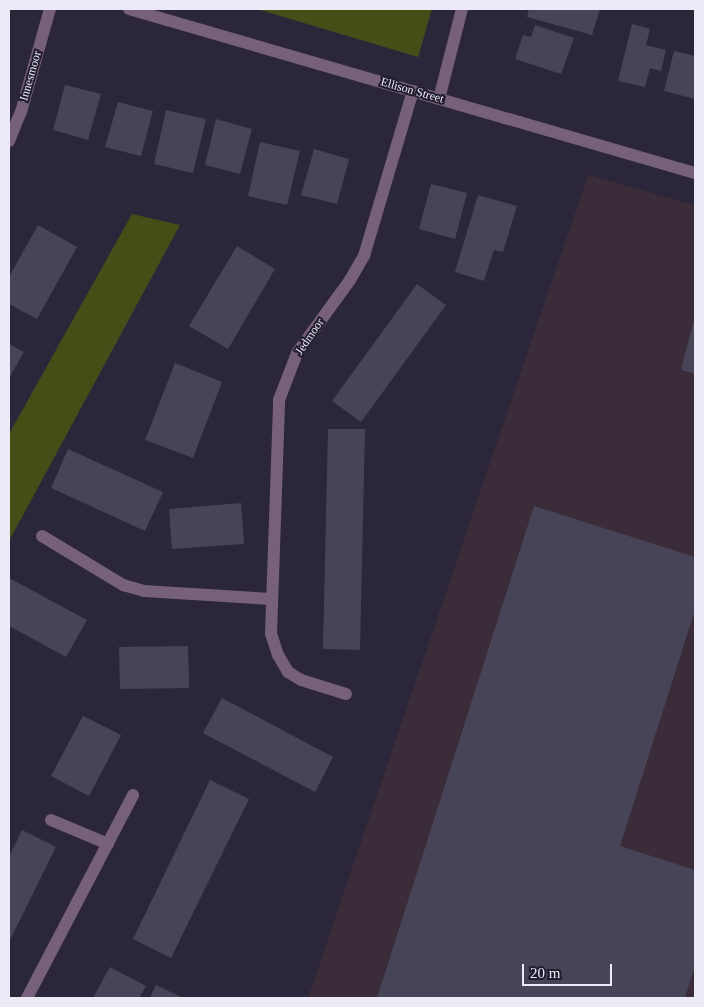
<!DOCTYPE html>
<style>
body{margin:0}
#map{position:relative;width:704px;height:1007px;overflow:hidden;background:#2b2639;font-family:"Times New Roman",serif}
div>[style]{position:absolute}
.industrial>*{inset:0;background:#3a2c38}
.green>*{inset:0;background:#444f17}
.building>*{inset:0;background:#484458}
.minor>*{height:12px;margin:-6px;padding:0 6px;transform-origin:6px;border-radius:6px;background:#76607a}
span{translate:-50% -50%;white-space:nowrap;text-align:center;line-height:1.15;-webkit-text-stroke:4px #211d2f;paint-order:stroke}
.street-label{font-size:12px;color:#edeaf7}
.frame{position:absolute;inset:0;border:10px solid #edeaf7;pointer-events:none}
.scale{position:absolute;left:522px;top:964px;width:90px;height:22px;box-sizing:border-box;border:2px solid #edeaf7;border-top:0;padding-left:6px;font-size:15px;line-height:18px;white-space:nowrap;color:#edeaf7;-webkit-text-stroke:4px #211d2f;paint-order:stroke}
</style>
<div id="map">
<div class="industrial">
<div style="clip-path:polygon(588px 175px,695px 205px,695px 998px,308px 998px)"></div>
</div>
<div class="green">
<div style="clip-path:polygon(257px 9px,432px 9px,418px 57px)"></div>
<div style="clip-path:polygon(132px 214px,180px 225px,9px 541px,9px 434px)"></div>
</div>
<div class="building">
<div style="clip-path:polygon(529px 9px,600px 9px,592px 35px,527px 17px)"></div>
<div style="clip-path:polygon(632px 24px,650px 29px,646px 45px,666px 50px,661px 71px,650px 68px,645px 87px,618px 81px)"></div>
<div style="clip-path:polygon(535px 25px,574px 38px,561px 74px,515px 59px,523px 35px,531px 37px)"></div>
<div style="clip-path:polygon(674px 51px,695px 56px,695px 99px,664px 91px)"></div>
<div style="clip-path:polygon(65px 85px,101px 94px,88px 140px,53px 130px)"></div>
<div style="clip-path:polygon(118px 102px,153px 111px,141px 156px,105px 147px)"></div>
<div style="clip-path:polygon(166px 110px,206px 119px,193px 173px,154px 164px)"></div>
<div style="clip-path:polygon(216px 119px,252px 129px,240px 174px,205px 165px)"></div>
<div style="clip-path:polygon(260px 142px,300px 151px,287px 205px,248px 196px)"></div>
<div style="clip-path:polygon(314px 149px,349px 159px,337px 204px,301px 195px)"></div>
<div style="clip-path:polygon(431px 184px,467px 193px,455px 239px,419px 229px)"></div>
<div style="clip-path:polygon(478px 195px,517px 206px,503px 252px,494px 250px,484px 281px,455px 272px)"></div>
<div style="clip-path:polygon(38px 225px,77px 247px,37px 319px,9px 304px,9px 277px)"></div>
<div style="clip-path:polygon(237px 246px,275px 269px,228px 349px,189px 326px)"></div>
<div style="clip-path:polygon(417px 284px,446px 305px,361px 422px,332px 401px)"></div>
<div style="clip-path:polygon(695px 316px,695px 374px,681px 370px)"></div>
<div style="clip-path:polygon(9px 344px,24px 352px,9px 378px)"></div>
<div style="clip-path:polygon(175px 363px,222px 382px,193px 458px,145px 440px)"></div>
<div style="clip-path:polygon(328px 429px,365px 429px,360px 650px,323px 649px)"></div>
<div style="clip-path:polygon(68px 449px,163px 492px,145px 531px,51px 488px)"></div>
<div style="clip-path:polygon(241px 503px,244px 544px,172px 549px,169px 509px)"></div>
<div style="clip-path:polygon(534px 506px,695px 557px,695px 610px,620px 846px,695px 870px,695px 965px,685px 998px,377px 998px)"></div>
<div style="clip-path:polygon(9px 578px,87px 620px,66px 657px,9px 626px)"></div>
<div style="clip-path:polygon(188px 646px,189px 688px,120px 689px,119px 647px)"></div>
<div style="clip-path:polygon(222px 698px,333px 757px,315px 792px,203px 733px)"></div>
<div style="clip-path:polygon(83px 716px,121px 735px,89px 796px,51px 776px)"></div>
<div style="clip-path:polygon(210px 780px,249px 799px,171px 958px,133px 939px)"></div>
<div style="clip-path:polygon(22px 830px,56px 847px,9px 942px,9px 857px)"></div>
<div style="clip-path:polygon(110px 967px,146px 986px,139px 998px,93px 998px)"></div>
<div style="clip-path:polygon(156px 985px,183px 998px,150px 998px)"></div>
</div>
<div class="minor">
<div style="left:129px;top:9px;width:589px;rotate:16.16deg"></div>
<div style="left:439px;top:99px;width:93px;rotate:-75.7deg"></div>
<div style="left:9px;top:141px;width:31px;rotate:-68deg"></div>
<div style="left:21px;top:112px;width:107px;rotate:-74.3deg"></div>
<div style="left:42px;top:536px;width:95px;rotate:31.2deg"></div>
<div style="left:123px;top:585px;width:22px;rotate:16deg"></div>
<div style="left:144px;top:591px;width:128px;rotate:3.6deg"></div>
<div style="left:346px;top:694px;width:47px;rotate:-162.7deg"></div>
<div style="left:301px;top:680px;width:15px;rotate:-148deg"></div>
<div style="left:288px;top:672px;width:20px;rotate:-120deg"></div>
<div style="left:278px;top:655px;width:22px;rotate:-108deg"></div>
<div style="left:271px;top:634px;width:234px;rotate:-88deg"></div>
<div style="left:279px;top:400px;width:50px;rotate:-69deg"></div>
<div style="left:297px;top:353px;width:90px;rotate:-54deg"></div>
<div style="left:350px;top:280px;width:28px;rotate:-60deg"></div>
<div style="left:364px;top:256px;width:172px;rotate:-73.5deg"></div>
<div style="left:51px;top:820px;width:62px;rotate:22.8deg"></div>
<div style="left:27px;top:998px;width:229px;rotate:-62.4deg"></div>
</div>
<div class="street-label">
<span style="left:31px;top:76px;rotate:-74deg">Innesmoor</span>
<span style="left:412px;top:91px;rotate:16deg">Ellison Street</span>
<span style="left:310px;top:337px;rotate:-56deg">Jedmoor</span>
</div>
<div class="frame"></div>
<div class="scale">20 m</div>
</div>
